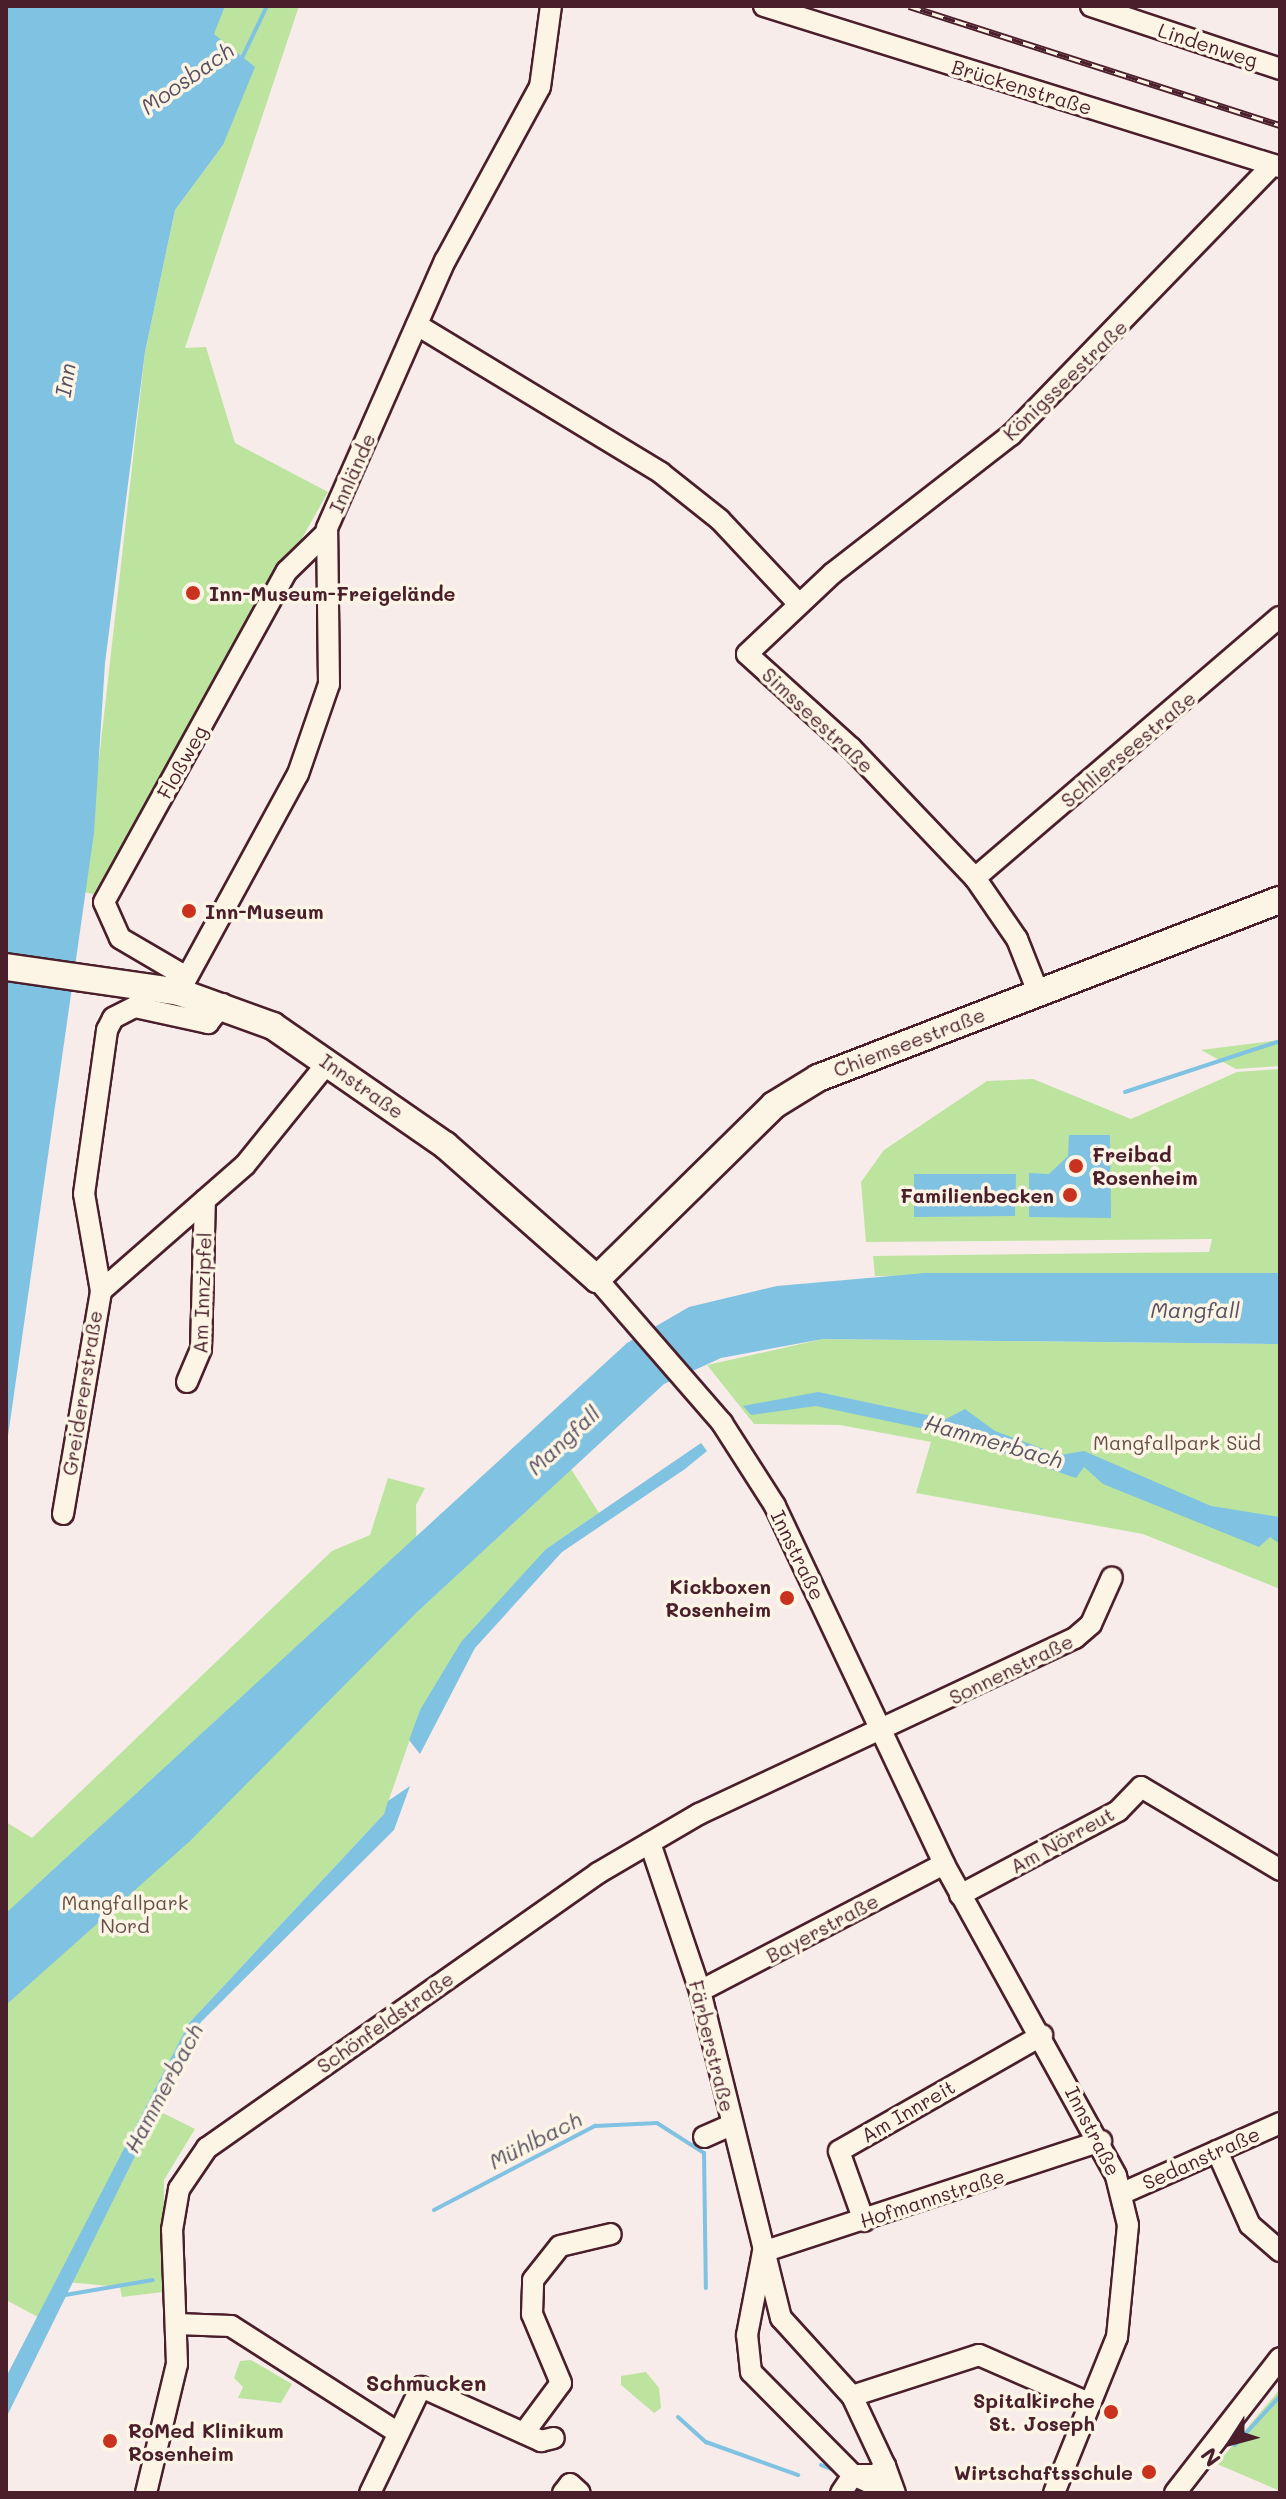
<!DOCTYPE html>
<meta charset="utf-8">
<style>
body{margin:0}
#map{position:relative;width:1286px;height:2499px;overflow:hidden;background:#f7ece9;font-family:Mali,sans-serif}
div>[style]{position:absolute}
.green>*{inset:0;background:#bde49f}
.water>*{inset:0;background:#80c2e1}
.stream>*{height:4px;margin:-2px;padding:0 2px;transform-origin:2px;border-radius:2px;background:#80c2e1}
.roads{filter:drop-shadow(2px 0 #4a1f2b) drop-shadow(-2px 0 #4a1f2b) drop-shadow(0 2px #4a1f2b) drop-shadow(0 -2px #4a1f2b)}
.minor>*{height:20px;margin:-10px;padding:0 10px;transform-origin:10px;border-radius:10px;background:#fcf5e5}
.major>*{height:26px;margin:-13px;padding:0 13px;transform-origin:13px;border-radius:13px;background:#fcf5e5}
.rail>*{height:7px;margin-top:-3.5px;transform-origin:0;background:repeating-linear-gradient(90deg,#fcf5e5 0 12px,#4a1f2b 0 24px);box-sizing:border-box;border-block:2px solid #4a1f2b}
.dots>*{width:22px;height:22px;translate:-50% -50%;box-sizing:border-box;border:4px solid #fcf5e5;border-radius:50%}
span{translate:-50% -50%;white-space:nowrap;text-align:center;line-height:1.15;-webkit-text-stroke:7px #fcf5e5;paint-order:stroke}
.street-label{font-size:20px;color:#4a1f2b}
.poi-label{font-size:20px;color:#4a1f2b;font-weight:700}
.left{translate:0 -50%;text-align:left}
.right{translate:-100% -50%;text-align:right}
.park-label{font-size:20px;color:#675048}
.water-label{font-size:22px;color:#5a5062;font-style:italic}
.neighbourhood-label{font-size:22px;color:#4a1f2b;font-weight:700}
.frame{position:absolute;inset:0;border:8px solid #4a1f2b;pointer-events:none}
.north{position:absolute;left:1190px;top:2403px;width:80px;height:80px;-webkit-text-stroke:6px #fcf5e5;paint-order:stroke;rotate:234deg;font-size:22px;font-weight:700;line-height:32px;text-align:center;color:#4a1f2b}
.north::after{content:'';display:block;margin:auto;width:28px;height:36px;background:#4a1f2b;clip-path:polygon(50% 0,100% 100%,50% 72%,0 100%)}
</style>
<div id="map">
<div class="green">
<div style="clip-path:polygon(225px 6px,299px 6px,185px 348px,206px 347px,235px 443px,328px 492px,101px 896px,84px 892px,145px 352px,175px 210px,223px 145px,213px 33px)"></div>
<div style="clip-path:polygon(1280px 1040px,1280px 1066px,1236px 1069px,1201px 1050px)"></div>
<div style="clip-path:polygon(1280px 1069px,1280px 1273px,875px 1276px,873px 1256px,1209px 1252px,1212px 1239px,866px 1242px,861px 1182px,884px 1150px,987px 1081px,1033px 1079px,1131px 1119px,1237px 1072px)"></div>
<div style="clip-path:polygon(823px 1339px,1280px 1344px,1280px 1589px,1143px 1534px,916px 1493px,931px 1442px,840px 1425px,754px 1424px,707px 1365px)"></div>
<div style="clip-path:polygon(571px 1469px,599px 1513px,546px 1549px,420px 1710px,384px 1814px,189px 2023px,149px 2106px,195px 2129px,164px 2180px,163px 2292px,122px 2297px,120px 2287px,56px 2281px,38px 2317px,6px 2300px,6px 1822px,32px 1838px,332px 1551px,370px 1535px,388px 1478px,425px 1488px,416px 1505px,417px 1612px)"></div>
<div style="clip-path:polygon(251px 2360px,292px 2384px,281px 2403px,238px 2398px,243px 2387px,234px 2378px,240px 2361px)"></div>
<div style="clip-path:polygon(646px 2372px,659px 2388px,661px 2408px,654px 2413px,621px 2385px,621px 2376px)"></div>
<div style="clip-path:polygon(1280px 2389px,1280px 2491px,1217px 2464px)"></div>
</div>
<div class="water">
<div style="clip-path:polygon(6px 6px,225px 6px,214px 34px,255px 67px,223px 145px,175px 210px,145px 352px,105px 663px,94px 833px,6px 1450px)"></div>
<div style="clip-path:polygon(1069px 1135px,1110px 1135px,1111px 1218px,1029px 1217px,1029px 1173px,1049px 1174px,1068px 1156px)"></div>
<div style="clip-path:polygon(914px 1174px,1016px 1174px,1015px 1216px,914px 1217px)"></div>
<div style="clip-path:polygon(925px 1273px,1280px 1273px,1280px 1344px,823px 1339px,721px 1358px,664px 1384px,416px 1613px,190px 1841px,6px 2005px,6px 1913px,627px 1343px,689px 1307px,777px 1286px)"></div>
<div style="clip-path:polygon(818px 1392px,946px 1419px,965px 1409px,995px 1431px,1060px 1455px,1084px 1451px,1211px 1506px,1280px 1517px,1280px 1544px,1270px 1537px,1259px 1547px,1103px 1484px,1084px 1467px,1076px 1478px,939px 1432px,816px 1406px,751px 1415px,743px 1406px)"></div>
<div style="clip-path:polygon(701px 1443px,707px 1451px,685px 1469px,562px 1552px,475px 1648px,420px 1754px,409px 1740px,420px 1710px,461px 1642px,546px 1549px)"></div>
<div style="clip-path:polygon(410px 1786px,394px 1830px,201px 2022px,6px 2418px,6px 2377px,189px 2023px,384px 1814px,388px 1801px)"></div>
</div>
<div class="stream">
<div style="left:241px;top:60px;width:60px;rotate:-64.3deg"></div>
<div style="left:1125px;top:1092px;width:163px;rotate:-18.2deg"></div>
<div style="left:434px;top:2210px;width:182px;rotate:-27.6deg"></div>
<div style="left:595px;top:2126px;width:62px;rotate:-2.8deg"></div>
<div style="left:657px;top:2123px;width:56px;rotate:32.6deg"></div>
<div style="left:704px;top:2153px;width:135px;rotate:89.2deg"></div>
<div style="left:65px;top:2295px;width:89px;rotate:-9.7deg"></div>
<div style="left:678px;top:2417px;width:38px;rotate:42deg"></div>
<div style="left:706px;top:2442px;width:98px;rotate:19.7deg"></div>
<div style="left:1235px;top:2445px;width:67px;rotate:-47.4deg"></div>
<div style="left:821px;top:2465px;width:18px;rotate:22deg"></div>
<div style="left:853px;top:2486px;width:15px;rotate:28deg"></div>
</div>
<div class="roads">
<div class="minor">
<div style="left:764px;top:6px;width:541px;rotate:17.33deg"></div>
<div style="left:1091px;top:6px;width:199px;rotate:18.4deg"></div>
<div style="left:417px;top:325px;width:285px;rotate:31.2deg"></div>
<div style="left:661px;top:473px;width:75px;rotate:38.5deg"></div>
<div style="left:720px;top:520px;width:114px;rotate:46.8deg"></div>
<div style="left:975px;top:878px;width:401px;rotate:-40.6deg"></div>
<div style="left:183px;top:975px;width:73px;rotate:-149.6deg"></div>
<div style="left:120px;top:938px;width:39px;rotate:-114deg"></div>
<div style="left:104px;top:902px;width:378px;rotate:-61.1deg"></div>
<div style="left:287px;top:571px;width:54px;rotate:-44.3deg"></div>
<div style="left:179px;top:992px;width:248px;rotate:-61.4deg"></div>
<div style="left:298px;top:774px;width:95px;rotate:-71deg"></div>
<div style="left:329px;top:684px;width:156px;rotate:-90.7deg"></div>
<div style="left:327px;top:528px;width:292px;rotate:-66.2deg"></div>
<div style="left:445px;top:261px;width:198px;rotate:-61.4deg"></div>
<div style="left:540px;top:87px;width:82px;rotate:-82.3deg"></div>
<div style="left:1038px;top:992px;width:57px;rotate:-111.6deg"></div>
<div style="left:1017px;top:939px;width:74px;rotate:-124.5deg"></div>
<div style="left:975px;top:878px;width:180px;rotate:-133.6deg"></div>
<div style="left:851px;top:748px;width:140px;rotate:-137.9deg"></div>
<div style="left:747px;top:654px;width:118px;rotate:-43.3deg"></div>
<div style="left:833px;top:573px;width:225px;rotate:-37.8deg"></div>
<div style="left:1011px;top:435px;width:376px;rotate:-45.9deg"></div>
<div style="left:597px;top:1279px;width:191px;rotate:49deg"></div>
<div style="left:722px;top:1423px;width:98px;rotate:57.4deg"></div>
<div style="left:775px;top:1506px;width:396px;rotate:64.7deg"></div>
<div style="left:944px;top:1864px;width:356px;rotate:61.1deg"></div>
<div style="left:1116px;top:2176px;width:50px;rotate:76.2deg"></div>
<div style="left:1128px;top:2225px;width:113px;rotate:95.6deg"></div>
<div style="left:1117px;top:2337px;width:168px;rotate:112deg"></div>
<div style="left:101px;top:1291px;width:191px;rotate:-41.2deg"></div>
<div style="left:245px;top:1165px;width:132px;rotate:-51.1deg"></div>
<div style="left:187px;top:1382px;width:36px;rotate:-67deg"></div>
<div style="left:201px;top:1349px;width:149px;rotate:-88.5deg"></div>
<div style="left:63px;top:1514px;width:226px;rotate:-80.3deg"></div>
<div style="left:101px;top:1291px;width:98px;rotate:-99.9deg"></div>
<div style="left:84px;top:1194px;width:166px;rotate:-82deg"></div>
<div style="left:107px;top:1030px;width:13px;rotate:-63deg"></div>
<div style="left:113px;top:1018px;width:25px;rotate:-27deg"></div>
<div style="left:135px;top:1007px;width:75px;rotate:12.4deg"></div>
<div style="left:208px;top:1023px;width:24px;rotate:-52deg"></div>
<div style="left:650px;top:1843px;width:156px;rotate:71.3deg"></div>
<div style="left:700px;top:1991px;width:337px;rotate:76.1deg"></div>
<div style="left:781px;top:2318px;width:105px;rotate:47.7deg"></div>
<div style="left:852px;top:2396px;width:77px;rotate:64.8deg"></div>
<div style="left:960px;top:1895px;width:179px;rotate:-28deg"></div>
<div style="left:1118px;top:1811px;width:33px;rotate:-46deg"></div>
<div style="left:1141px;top:1787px;width:162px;rotate:30.8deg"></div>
<div style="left:700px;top:1991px;width:275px;rotate:-27.5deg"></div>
<div style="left:704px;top:2137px;width:30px;rotate:-24deg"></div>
<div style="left:1217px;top:2151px;width:81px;rotate:66deg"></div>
<div style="left:1250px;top:2225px;width:40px;rotate:41deg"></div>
<div style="left:1123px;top:2193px;width:172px;rotate:-24deg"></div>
<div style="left:864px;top:2221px;width:74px;rotate:-109.7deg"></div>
<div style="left:839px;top:2151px;width:234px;rotate:-29.7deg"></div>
<div style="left:176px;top:2324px;width:55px;rotate:2.1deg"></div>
<div style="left:231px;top:2326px;width:198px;rotate:32.6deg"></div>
<div style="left:852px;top:2396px;width:133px;rotate:-17.9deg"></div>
<div style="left:979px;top:2355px;width:122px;rotate:23.6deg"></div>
<div style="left:524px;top:2433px;width:62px;rotate:-53.5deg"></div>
<div style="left:561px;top:2383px;width:75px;rotate:-112.8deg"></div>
<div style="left:532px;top:2314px;width:34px;rotate:-88deg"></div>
<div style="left:533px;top:2280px;width:43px;rotate:-51.5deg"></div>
<div style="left:560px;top:2246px;width:52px;rotate:-13.2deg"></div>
<div style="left:146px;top:2493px;width:133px;rotate:-76.5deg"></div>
<div style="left:177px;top:2364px;width:134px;rotate:-92.1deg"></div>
<div style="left:172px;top:2230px;width:42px;rotate:-80.3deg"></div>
<div style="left:179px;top:2189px;width:50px;rotate:-55.7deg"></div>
<div style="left:207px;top:2148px;width:478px;rotate:-35.1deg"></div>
<div style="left:598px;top:1873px;width:117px;rotate:-30.3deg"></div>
<div style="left:699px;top:1814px;width:415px;rotate:-25.1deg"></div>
<div style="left:1075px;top:1638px;width:21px;rotate:-41deg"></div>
<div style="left:1091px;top:1624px;width:51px;rotate:-65.9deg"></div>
<div style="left:370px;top:2493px;width:118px;rotate:-64.3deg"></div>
<div style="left:421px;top:2387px;width:132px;rotate:24.2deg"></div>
<div style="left:541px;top:2441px;width:13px;rotate:-13deg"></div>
<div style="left:563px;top:2493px;width:11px;rotate:-52deg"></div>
<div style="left:570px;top:2484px;width:13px;rotate:42deg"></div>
<div style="left:841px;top:2493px;width:22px;rotate:-56deg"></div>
<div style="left:853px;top:2475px;width:145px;rotate:-134.7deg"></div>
<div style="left:751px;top:2372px;width:37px;rotate:-96deg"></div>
<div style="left:747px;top:2335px;width:85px;rotate:-79.1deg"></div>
<div style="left:763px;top:2252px;width:356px;rotate:-18.2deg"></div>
<div style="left:892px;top:2493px;width:43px;rotate:-155.2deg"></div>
<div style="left:853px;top:2475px;width:23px"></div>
<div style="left:876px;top:2475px;width:13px;rotate:-45deg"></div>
<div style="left:885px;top:2466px;width:29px;rotate:70deg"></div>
<div style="left:1175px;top:2493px;width:171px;rotate:-52.1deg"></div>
</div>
<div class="major">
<div style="left:6px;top:967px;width:175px;rotate:8.2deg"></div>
<div style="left:179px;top:992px;width:100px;rotate:19.9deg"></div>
<div style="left:273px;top:1026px;width:209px;rotate:34.7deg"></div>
<div style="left:445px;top:1145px;width:203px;rotate:41.4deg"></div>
<div style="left:597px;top:1279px;width:248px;rotate:-44.5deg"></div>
<div style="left:774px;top:1105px;width:52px;rotate:-31.5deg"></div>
<div style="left:818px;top:1078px;width:495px;rotate:-21.1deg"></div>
</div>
</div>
<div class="rail">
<div style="left:909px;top:6px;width:390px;rotate:17.8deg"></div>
</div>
<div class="dots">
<div style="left:193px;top:593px;background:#c8321e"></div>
<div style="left:189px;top:911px;background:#c8321e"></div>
<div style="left:1076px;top:1166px;background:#c8321e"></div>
<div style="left:1070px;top:1195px;background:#c8321e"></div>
<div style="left:787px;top:1598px;background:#c8321e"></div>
<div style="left:1111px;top:2412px;background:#c8321e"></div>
<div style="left:110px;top:2441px;background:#c8321e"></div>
<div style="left:1149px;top:2472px;background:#c8321e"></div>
</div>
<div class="street-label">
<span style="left:1208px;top:45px;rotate:18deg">Lindenweg</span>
<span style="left:1022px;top:87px;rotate:17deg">Brückenstraße</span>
<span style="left:1065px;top:380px;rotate:-44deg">Königsseestraße</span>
<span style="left:352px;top:473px;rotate:-66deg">Innlände</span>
<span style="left:818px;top:720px;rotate:43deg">Simsseestraße</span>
<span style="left:1128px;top:749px;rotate:-40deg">Schlierseestraße</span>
<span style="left:182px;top:762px;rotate:-61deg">Floßweg</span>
<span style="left:909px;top:1042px;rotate:-21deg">Chiemseestraße</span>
<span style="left:362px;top:1086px;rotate:35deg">Innstraße</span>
<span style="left:202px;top:1293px;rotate:-88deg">Am Innzipfel</span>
<span style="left:82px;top:1393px;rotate:-81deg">Greidererstraße</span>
<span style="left:798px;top:1555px;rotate:64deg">Innstraße</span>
<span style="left:1011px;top:1669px;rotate:-26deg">Sonnenstraße</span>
<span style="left:1062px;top:1840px;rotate:-29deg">Am Nörreut</span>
<span style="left:822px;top:1928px;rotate:-28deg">Bayerstraße</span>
<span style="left:385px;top:2022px;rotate:-35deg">Schönfeldstraße</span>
<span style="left:712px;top:2046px;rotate:76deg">Färberstraße</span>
<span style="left:908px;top:2111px;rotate:-30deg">Am Innreit</span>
<span style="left:1093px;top:2131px;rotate:63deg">Innstraße</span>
<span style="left:1201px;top:2158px;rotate:-24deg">Sedanstraße</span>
<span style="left:932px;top:2198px;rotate:-18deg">Hofmannstraße</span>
</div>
<div class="poi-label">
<span class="left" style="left:209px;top:593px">Inn-Museum-Freigelände</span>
<span class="left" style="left:205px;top:911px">Inn-Museum</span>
<span class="left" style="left:1092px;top:1166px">Freibad<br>Rosenheim</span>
<span class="right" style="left:1054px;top:1195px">Familienbecken</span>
<span class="right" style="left:771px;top:1598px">Kickboxen<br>Rosenheim</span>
<span class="right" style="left:1095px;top:2412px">Spitalkirche<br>St. Joseph</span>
<span class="left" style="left:128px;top:2442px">RoMed Klinikum<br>Rosenheim</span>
<span class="right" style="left:1133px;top:2472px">Wirtschaftsschule</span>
</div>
<div class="park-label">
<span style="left:1177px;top:1442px">Mangfallpark Süd</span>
<span style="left:125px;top:1914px">Mangfallpark<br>Nord</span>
</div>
<div class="water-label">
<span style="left:187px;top:78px;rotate:-35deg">Moosbach</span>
<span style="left:65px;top:380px;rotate:-81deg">Inn</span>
<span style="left:1195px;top:1310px">Mangfall</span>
<span style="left:563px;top:1440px;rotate:-43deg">Mangfall</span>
<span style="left:994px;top:1441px;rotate:16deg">Hammerbach</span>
<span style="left:163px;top:2088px;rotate:-62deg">Hammerbach</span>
<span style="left:535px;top:2140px;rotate:-27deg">Mühlbach</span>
</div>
<div class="neighbourhood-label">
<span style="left:426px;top:2383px">Schmucken</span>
</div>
<div class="frame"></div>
<div class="north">N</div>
</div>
